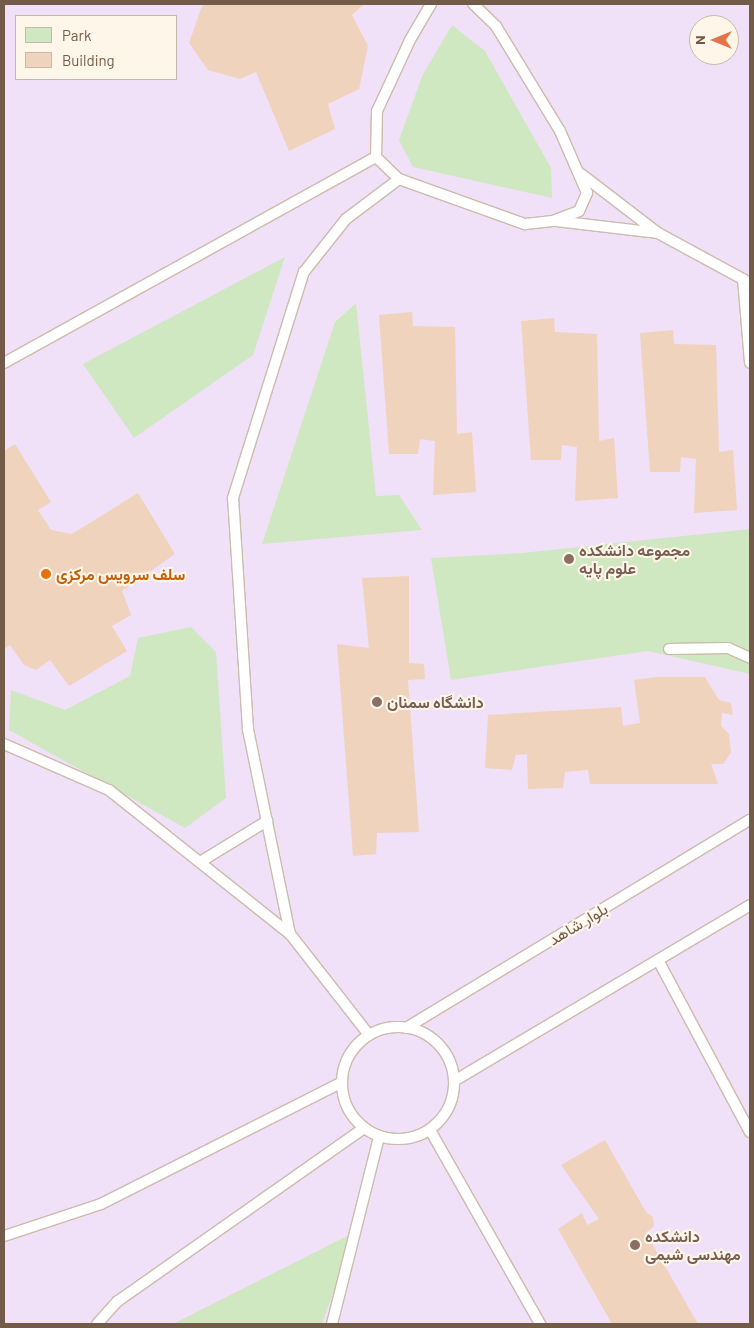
<!DOCTYPE html>
<meta charset="utf-8">
<style>
body{margin:0}
#map{position:relative;width:754px;height:1328px;overflow:hidden;background:#fbf3e3;font-family:Barlow,Vazirmatn,sans-serif}
div>[style]{position:absolute}
.education>*{inset:0;background:#f0e0f8}
.green>*{inset:0;background:#d0e8c2}
.building>*{inset:0;background:#f0d3bc}
.roads{filter:drop-shadow(1px 0 #cba) drop-shadow(-1px 0 #cba) drop-shadow(0 1px #cba) drop-shadow(0 -1px #cba)}
.service>*{height:10px;margin:-5px;padding:0 5px;transform-origin:5px;border-radius:5px;background:#fff}
.service>.ring{margin:-5px;padding:0;box-sizing:content-box;background:none;border:10px solid #fff;border-radius:50%}
.dots>*{width:14px;height:14px;translate:-50% -50%;box-sizing:border-box;border:2px solid #fef7e9;border-radius:50%}
span{translate:-50% -50%;white-space:nowrap;text-align:center;line-height:1.15;-webkit-text-stroke:4px #fef7e9;paint-order:stroke}
.education-label{font-size:16px;color:#785e54;font-weight:700}
.left{translate:0 -50%;text-align:left}
.food-label{font-size:16px;color:#c56008;font-weight:700}
.street-label{font-size:16px;color:#735b4a}
.frame{position:absolute;inset:0;border:5px solid #735b4a;pointer-events:none}
.legend{position:absolute;left:15px;top:15px;width:162px;height:65px;box-sizing:border-box;background:#fef7e9;border:1px solid #c6b9a9;margin:0;padding:6px 9px;list-style:none;font-size:15px;color:#735b4a}
.legend li{display:flex;align-items:center;gap:10px;height:25px}
.legend b{width:25px;border:1px solid #c6b9a9}
.north{position:absolute;left:689px;top:15px;width:50px;height:50px;box-sizing:border-box;background:#fef7e9;border:1px solid #c6b9a9;border-radius:50%;rotate:270deg;font-size:14px;font-weight:700;line-height:20px;text-align:center;color:#735b4a}
.north::after{content:'';display:block;margin:auto;width:18px;height:22px;background:#e2754c;clip-path:polygon(50% 0,100% 100%,50% 72%,0 100%)}
</style>
<div id="map">
<div class="education">
<div style="clip-path:polygon(evenodd,4px 4px,750px 4px,750px 1324px,4px 1324px,4px 4px,16px 16px,176px 16px,176px 79px,16px 79px,16px 16px,4px 4px,699px 25px,729px 25px,729px 55px,699px 55px,699px 25px)"></div>
</div>
<div class="green">
<div style="clip-path:polygon(452px 25px,485px 51px,551px 168px,552px 198px,413px 167px,399px 140px,423px 74px)"></div>
<div style="clip-path:polygon(285px 257px,253px 355px,134px 438px,83px 364px)"></div>
<div style="clip-path:polygon(356px 303px,376px 496px,399px 495px,422px 530px,262px 544px,335px 322px)"></div>
<div style="clip-path:polygon(750px 529px,750px 674px,648px 651px,451px 680px,431px 558px,522px 553px)"></div>
<div style="clip-path:polygon(191px 627px,216px 652px,226px 798px,185px 828px,9px 730px,11px 690px,65px 710px,130px 676px,138px 638px)"></div>
<div style="clip-path:polygon(355px 1232px,322px 1324px,173px 1324px)"></div>
</div>
<div class="building">
<div style="clip-path:polygon(208px 4px,364px 4px,352px 15px,368px 46px,359px 89px,328px 104px,335px 129px,289px 151px,256px 72px,240px 79px,208px 70px,189px 43px,202px 6px)"></div>
<div style="clip-path:polygon(412px 312px,413px 326px,455px 327px,457px 434px,472px 432px,476px 492px,433px 495px,435px 441px,420px 439px,418px 454px,389px 454px,379px 315px)"></div>
<div style="clip-path:polygon(554px 318px,555px 332px,597px 334px,599px 441px,614px 438px,618px 498px,575px 501px,577px 447px,562px 445px,561px 460px,531px 460px,521px 321px)"></div>
<div style="clip-path:polygon(673px 330px,674px 344px,716px 345px,719px 452px,733px 450px,737px 510px,694px 513px,696px 459px,681px 457px,680px 472px,650px 472px,640px 333px)"></div>
<div style="clip-path:polygon(15px 444px,51px 502px,38px 510px,51px 530px,72px 534px,138px 493px,175px 554px,122px 591px,131px 615px,112px 626px,127px 651px,69px 686px,50px 660px,36px 670px,24px 665px,10px 645px,4px 649px,4px 451px)"></div>
<div style="clip-path:polygon(409px 576px,409px 663px,424px 664px,425px 679px,408px 680px,419px 832px,377px 833px,376px 854px,353px 856px,337px 644px,369px 648px,362px 578px)"></div>
<div style="clip-path:polygon(657px 677px,705px 677px,719px 700px,731px 703px,733px 715px,722px 713px,721px 726px,729px 734px,731px 753px,723px 764px,711px 764px,718px 784px,590px 784px,588px 770px,565px 772px,563px 788px,528px 789px,527px 754px,516px 755px,512px 770px,485px 768px,488px 715px,621px 707px,623px 726px,640px 723px,634px 680px)"></div>
<div style="clip-path:polygon(605px 1140px,646px 1212px,653px 1217px,654px 1226px,646px 1233px,698px 1324px,612px 1324px,558px 1229px,582px 1213px,587px 1225px,599px 1219px,561px 1165px)"></div>
</div>
<div class="roads">
<div class="service">
<div style="left:431px;top:4px;width:42px;rotate:120.3deg"></div>
<div style="left:410px;top:40px;width:78px;rotate:114.9deg"></div>
<div style="left:377px;top:111px;width:46px;rotate:91.2deg"></div>
<div style="left:376px;top:157px;width:32px;rotate:44deg"></div>
<div style="left:399px;top:179px;width:134px;rotate:19.7deg"></div>
<div style="left:525px;top:224px;width:28px;rotate:-6deg"></div>
<div style="left:553px;top:221px;width:28px;rotate:-21deg"></div>
<div style="left:579px;top:211px;width:20px;rotate:-66deg"></div>
<div style="left:587px;top:193px;width:68px;rotate:-113.5deg"></div>
<div style="left:560px;top:131px;width:123px;rotate:-121.4deg"></div>
<div style="left:496px;top:26px;width:32px;rotate:-136deg"></div>
<div style="left:556px;top:221px;width:103px;rotate:6.7deg"></div>
<div style="left:658px;top:233px;width:97px;rotate:-142.5deg"></div>
<div style="left:658px;top:233px;width:105px;rotate:28.5deg"></div>
<div style="left:743px;top:279px;width:84px;rotate:85.2deg"></div>
<div style="left:4px;top:363px;width:425px;rotate:-29deg"></div>
<div style="left:669px;top:649px;width:59px;rotate:-1deg"></div>
<div style="left:728px;top:648px;width:24px;rotate:24deg"></div>
<div style="left:4px;top:744px;width:115px;rotate:23.7deg"></div>
<div style="left:109px;top:790px;width:231px;rotate:38.5deg"></div>
<div style="left:200px;top:862px;width:79px;rotate:-31.5deg"></div>
<div style="left:658px;top:960px;width:195px;rotate:61.9deg"></div>
<div class="ring" style="left:342px;top:1027px;width:102px;height:102px"></div>
<div style="left:406px;top:1028px;width:402px;rotate:-31.2deg"></div>
<div style="left:369px;top:1035px;width:128px;rotate:-128deg"></div>
<div style="left:290px;top:934px;width:209px;rotate:-101.6deg"></div>
<div style="left:248px;top:729px;width:231px;rotate:-93.7deg"></div>
<div style="left:233px;top:498px;width:237px;rotate:-72.6deg"></div>
<div style="left:304px;top:272px;width:68px;rotate:-51.6deg"></div>
<div style="left:346px;top:219px;width:66px;rotate:-37deg"></div>
<div style="left:454px;top:1081px;width:344px;rotate:-30.7deg"></div>
<div style="left:430px;top:1130px;width:223px;rotate:60.4deg"></div>
<div style="left:4px;top:1236px;width:102px;rotate:-18.3deg"></div>
<div style="left:101px;top:1204px;width:270px;rotate:-26.8deg"></div>
<div style="left:97px;top:1324px;width:31px;rotate:-48deg"></div>
<div style="left:118px;top:1301px;width:301px;rotate:-35.1deg"></div>
<div style="left:332px;top:1324px;width:193px;rotate:-75.9deg"></div>
</div>
</div>
<div class="dots">
<div style="left:569px;top:559px;background:#8d6e63"></div>
<div style="left:46px;top:574px;background:#e8710a"></div>
<div style="left:377px;top:702px;background:#8d6e63"></div>
<div style="left:635px;top:1245px;background:#8d6e63"></div>
</div>
<div class="education-label">
<span class="left" style="left:579px;top:559px">مجموعه دانشکده<br>علوم پایه</span>
<span class="left" style="left:387px;top:702px">دانشگاه سمنان</span>
<span class="left" style="left:645px;top:1245px">دانشکده<br>مهندسی شیمی</span>
</div>
<div class="food-label">
<span class="left" style="left:56px;top:574px">سلف سرویس مرکزی</span>
</div>
<div class="street-label">
<span style="left:578px;top:924px;rotate:-31deg">بلوار شاهد</span>
</div>
<div class="frame"></div>
<ul class="legend">
<li><b style="height:14px;background:#d0e8c2"></b>Park</li>
<li><b style="height:14px;background:#f0d3bc"></b>Building</li>
</ul>
<div class="north">N</div>
</div>
